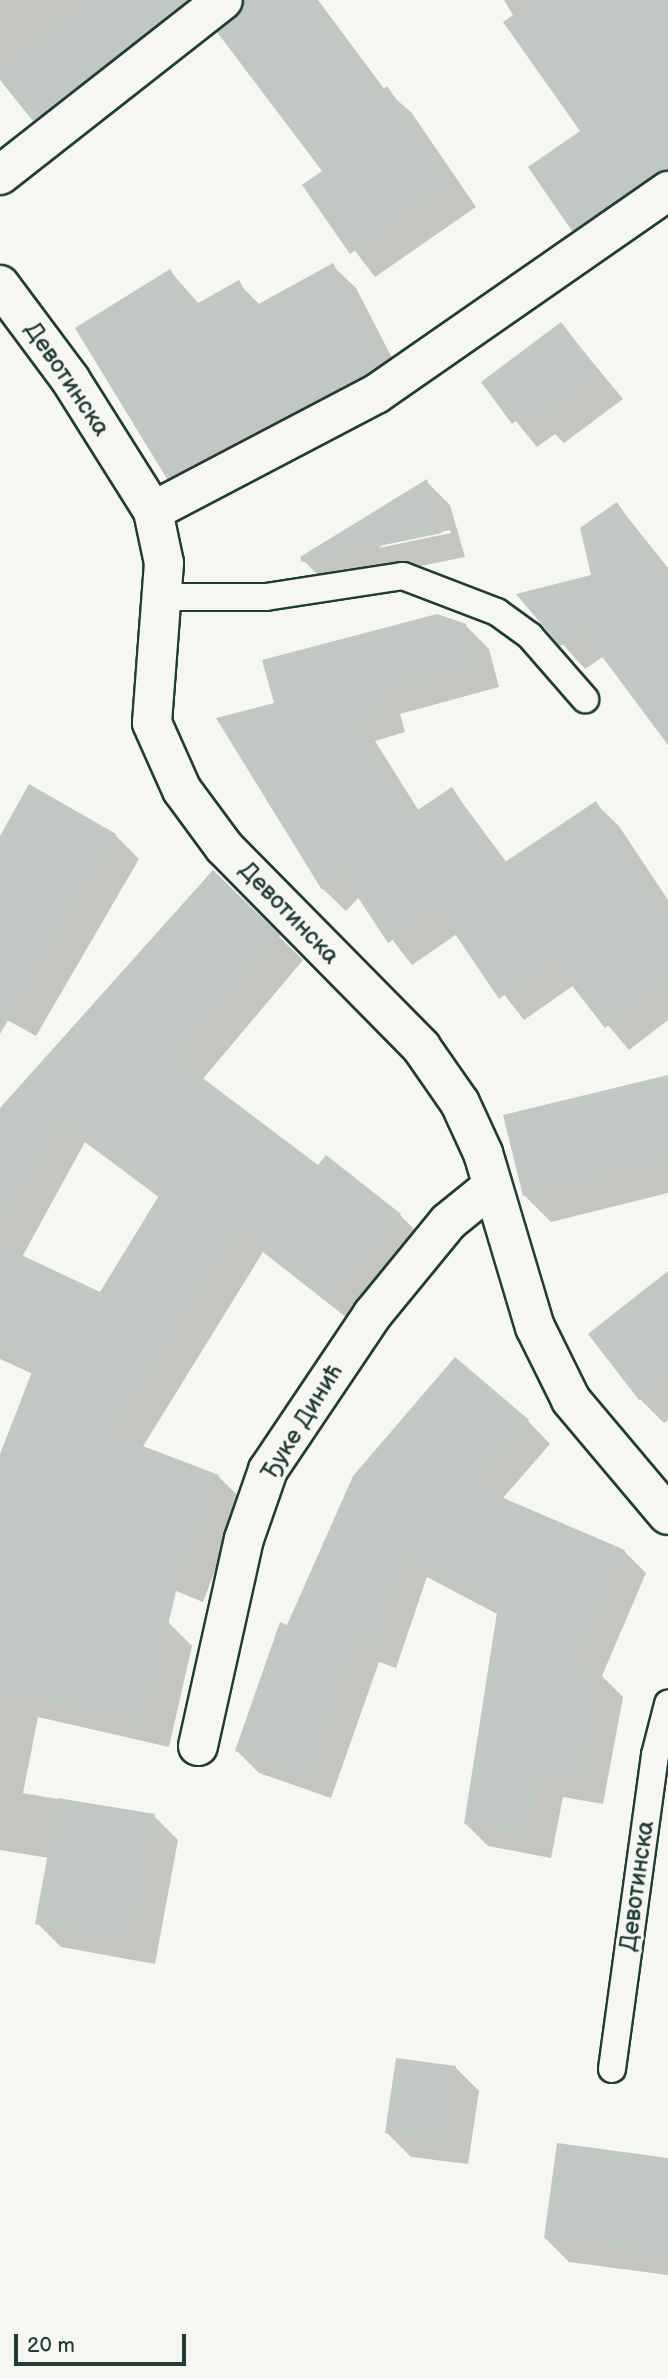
<!DOCTYPE html>
<meta charset="utf-8">
<style>
body{margin:0}
#map{position:relative;width:668px;height:2379px;overflow:hidden;background:#f6f6f2;font-family:"Balsamiq Sans",sans-serif}
div>[style]{position:absolute}
.shadow>*{inset:0;background:#0003}
.building>*{inset:0;background:#c1c8c3}
.roads{filter:drop-shadow(2px 0 #1f3d34) drop-shadow(-2px 0 #1f3d34) drop-shadow(0 2px #1f3d34) drop-shadow(0 -2px #1f3d34)}
.service>*{height:26px;margin:-13px;padding:0 13px;transform-origin:13px;border-radius:13px;background:#f6f6f2}
.minor>*{height:38px;margin:-19px;padding:0 19px;transform-origin:19px;border-radius:19px;background:#f6f6f2}
span{translate:-50% -50%;white-space:nowrap;text-align:center;line-height:1.15;-webkit-text-stroke:6px #f6f6f2;paint-order:stroke}
.street-label{font-size:24px;color:#1f3d34}
.scale{position:absolute;left:14px;top:2334px;width:172px;height:32px;box-sizing:border-box;border:4px solid #1f3d34;border-top:0;padding-left:9px;font-size:21px;line-height:24px;white-space:nowrap;color:#1f3d34;-webkit-text-stroke:5px #f6f6f2;paint-order:stroke}
</style>
<div id="map">
<div class="shadow">
<div style="clip-path:polygon(0 0,318px 0,385px 90px,411px 112px,476px 207px,375px 277px,305px 185px,324px 172px,220px 32px,245px 4px,233px 6px,58px 143px,0 78px)"></div>
<div style="clip-path:polygon(504px 0,668px 0,668px 207px,599px 255px,574px 230px,583px 131px)"></div>
<div style="clip-path:polygon(333px 266px,356px 288px,406px 385px,191px 500px,169px 478px,170px 271px,199px 304px,238px 283px,260px 305px)"></div>
<div style="clip-path:polygon(561px 324px,623px 399px,564px 443px,555px 434px,537px 447px,484px 382px)"></div>
<div style="clip-path:polygon(evenodd,426px 481px,450px 505px,465px 557px,328px 585px,304px 561px,426px 481px,450px 530px,451px 533px,379px 548px,384px 543px,450px 530px)"></div>
<div style="clip-path:polygon(617px 504px,668px 568px,668px 739px,604px 656px,585px 669px,519px 595px,593px 576px)"></div>
<div style="clip-path:polygon(465px 625px,489px 649px,499px 687px,400px 714px,405px 732px,375px 741px,419px 811px,452px 789px,507px 863px,596px 804px,619px 826px,668px 900px,668px 1020px,629px 1050px,574px 985px,524px 1020px,457px 934px,412px 965px,359px 897px,346px 911px,323px 889px,276px 705px)"></div>
<div style="clip-path:polygon(115px 835px,139px 859px,36px 1036px,0 1016px,0 839px)"></div>
<div style="clip-path:polygon(evenodd,213px 872px,303px 960px,202px 1080px,319px 1168px,400px 1215px,424px 1239px,356px 1325px,263px 1252px,142px 1448px,218px 1476px,242px 1500px,203px 1602px,0 1519px,0 1459px,33px 1374px,0 1359px,0 1112px,213px 872px,85px 1142px,160px 1198px,101px 1294px,22px 1257px,85px 1142px)"></div>
<div style="clip-path:polygon(668px 1077px,668px 1193px,551px 1222px,524px 1195px)"></div>
<div style="clip-path:polygon(668px 1273px,668px 1420px,664px 1423px,640px 1399px)"></div>
<div style="clip-path:polygon(528px 1421px,550px 1444px,502px 1499px,624px 1551px,646px 1573px,602px 1676px,623px 1697px,603px 1804px,563px 1797px,551px 1858px,488px 1846px,466px 1824px,499px 1615px,427px 1577px,396px 1668px,379px 1662px,331px 1798px,259px 1773px,237px 1751px,288px 1627px)"></div>
<div style="clip-path:polygon(0 1591px,168px 1622px,192px 1646px,169px 1747px,38px 1717px,23px 1793px,154px 1816px,178px 1840px,155px 1964px,61px 1947px,37px 1923px,49px 1858px,0 1850px)"></div>
<div style="clip-path:polygon(455px 2067px,479px 2091px,468px 2164px,411px 2157px,387px 2133px)"></div>
<div style="clip-path:polygon(668px 2160px,668px 2275px,569px 2262px,545px 2238px)"></div>
</div>
<div class="building">
<div style="clip-path:polygon(85px 0,188px 0,33px 121px,0 80px,0 69px)"></div>
<div style="clip-path:polygon(244px 0,313px 0,381px 91px,387px 86px,454px 183px,350px 254px,302px 185px,322px 171px,217px 32px,237px 17px)"></div>
<div style="clip-path:polygon(535px 0,668px 0,668px 169px,572px 231px,528px 167px,580px 131px,503px 22px)"></div>
<div style="clip-path:polygon(333px 263px,384px 362px,282px 418px,279px 412px,167px 479px,75px 328px,170px 269px,193px 306px,239px 280px,253px 307px)"></div>
<div style="clip-path:polygon(561px 322px,601px 374px,539px 420px,531px 410px,512px 424px,481px 382px)"></div>
<div style="clip-path:polygon(427px 479px,442px 533px,302px 562px,300px 557px)"></div>
<div style="clip-path:polygon(617px 502px,668px 577px,668px 745px,583px 631px,560px 646px,516px 594px,591px 575px,580px 528px)"></div>
<div style="clip-path:polygon(437px 614px,466px 624px,477px 664px,379px 691px,383px 710px,354px 718px,413px 813px,452px 787px,502px 864px,596px 801px,668px 917px,668px 981px,605px 1028px,553px 961px,499px 999px,438px 909px,388px 943px,340px 870px,322px 890px,216px 718px,274px 703px,262px 660px)"></div>
<div style="clip-path:polygon(29px 784px,116px 834px,0 1034px,0 836px)"></div>
<div style="clip-path:polygon(213px 870px,280px 935px,176px 1058px,318px 1165px,326px 1155px,401px 1214px,331px 1302px,238px 1230px,111px 1434px,219px 1475px,178px 1583px,145px 1724px,0 1691px,0 1454px,35px 1364px,0 1347px,0 1245px,100px 1292px,160px 1194px,61px 1120px,0 1229px,0 1108px)"></div>
<div style="clip-path:polygon(668px 1075px,668px 1161px,523px 1196px,503px 1115px)"></div>
<div style="clip-path:polygon(668px 1271px,668px 1378px,639px 1400px,588px 1334px)"></div>
<div style="clip-path:polygon(455px 1357px,529px 1420px,473px 1485px,625px 1550px,574px 1668px,601px 1673px,581px 1782px,541px 1775px,529px 1837px,464px 1824px,498px 1606px,404px 1556px,374px 1647px,357px 1641px,308px 1777px,235px 1751px,280px 1622px,287px 1625px,353px 1476px)"></div>
<div style="clip-path:polygon(58px 1798px,155px 1814px,132px 1941px,35px 1924px)"></div>
<div style="clip-path:polygon(396px 2058px,456px 2066px,445px 2141px,385px 2133px)"></div>
<div style="clip-path:polygon(557px 2143px,668px 2158px,668px 2255px,544px 2238px)"></div>
</div>
<div class="roads">
<div class="service">
<div style="left:161px;top:597px;width:105px"></div>
<div style="left:266px;top:597px;width:139px;rotate:-8.7deg"></div>
<div style="left:403px;top:576px;width:101px;rotate:21deg"></div>
<div style="left:497px;top:612px;width:41px;rotate:36deg"></div>
<div style="left:530px;top:636px;width:84px;rotate:48.9deg"></div>
<div style="left:612px;top:2069px;width:317px;rotate:-82.2deg"></div>
<div style="left:655px;top:1755px;width:53px;rotate:-75.7deg"></div>
</div>
<div class="minor">
<div style="left:0;top:175px;width:283px;rotate:-38.1deg"></div>
<div style="left:0;top:285px;width:117px;rotate:53.3deg"></div>
<div style="left:70px;top:379px;width:156px;rotate:57.8deg"></div>
<div style="left:153px;top:511px;width:53px;rotate:78.1deg"></div>
<div style="left:164px;top:563px;width:160px;rotate:94.3deg"></div>
<div style="left:152px;top:723px;width:73px;rotate:65.9deg"></div>
<div style="left:182px;top:790px;width:71px;rotate:53.6deg"></div>
<div style="left:224px;top:847px;width:281px;rotate:45.4deg"></div>
<div style="left:421px;top:1047px;width:68px;rotate:55.1deg"></div>
<div style="left:460px;top:1103px;width:55px;rotate:65.3deg"></div>
<div style="left:483px;top:1153px;width:182px;rotate:73.4deg"></div>
<div style="left:535px;top:1327px;width:81px;rotate:63.7deg"></div>
<div style="left:571px;top:1400px;width:150px;rotate:49.9deg"></div>
<div style="left:153px;top:511px;width:252px;rotate:-27.7deg"></div>
<div style="left:376px;top:394px;width:356px;rotate:-34.8deg"></div>
<div style="left:198px;top:1746px;width:212px;rotate:-77.5deg"></div>
<div style="left:244px;top:1539px;width:73px;rotate:-70.8deg"></div>
<div style="left:268px;top:1470px;width:187px;rotate:-56.1deg"></div>
<div style="left:372px;top:1315px;width:120px;rotate:-50.7deg"></div>
<div style="left:448px;top:1222px;width:54px;rotate:-39deg"></div>
</div>
</div>
<div class="street-label">
<span style="left:67px;top:379px;rotate:56deg">Девотинска</span>
<span style="left:289px;top:913px;rotate:46deg">Девотинска</span>
<span style="left:302px;top:1422px;rotate:-58deg">Ђуке Динић</span>
<span style="left:637px;top:1886px;rotate:-82deg">Девотинска</span>
</div>
<div class="scale">20 m</div>
</div>
